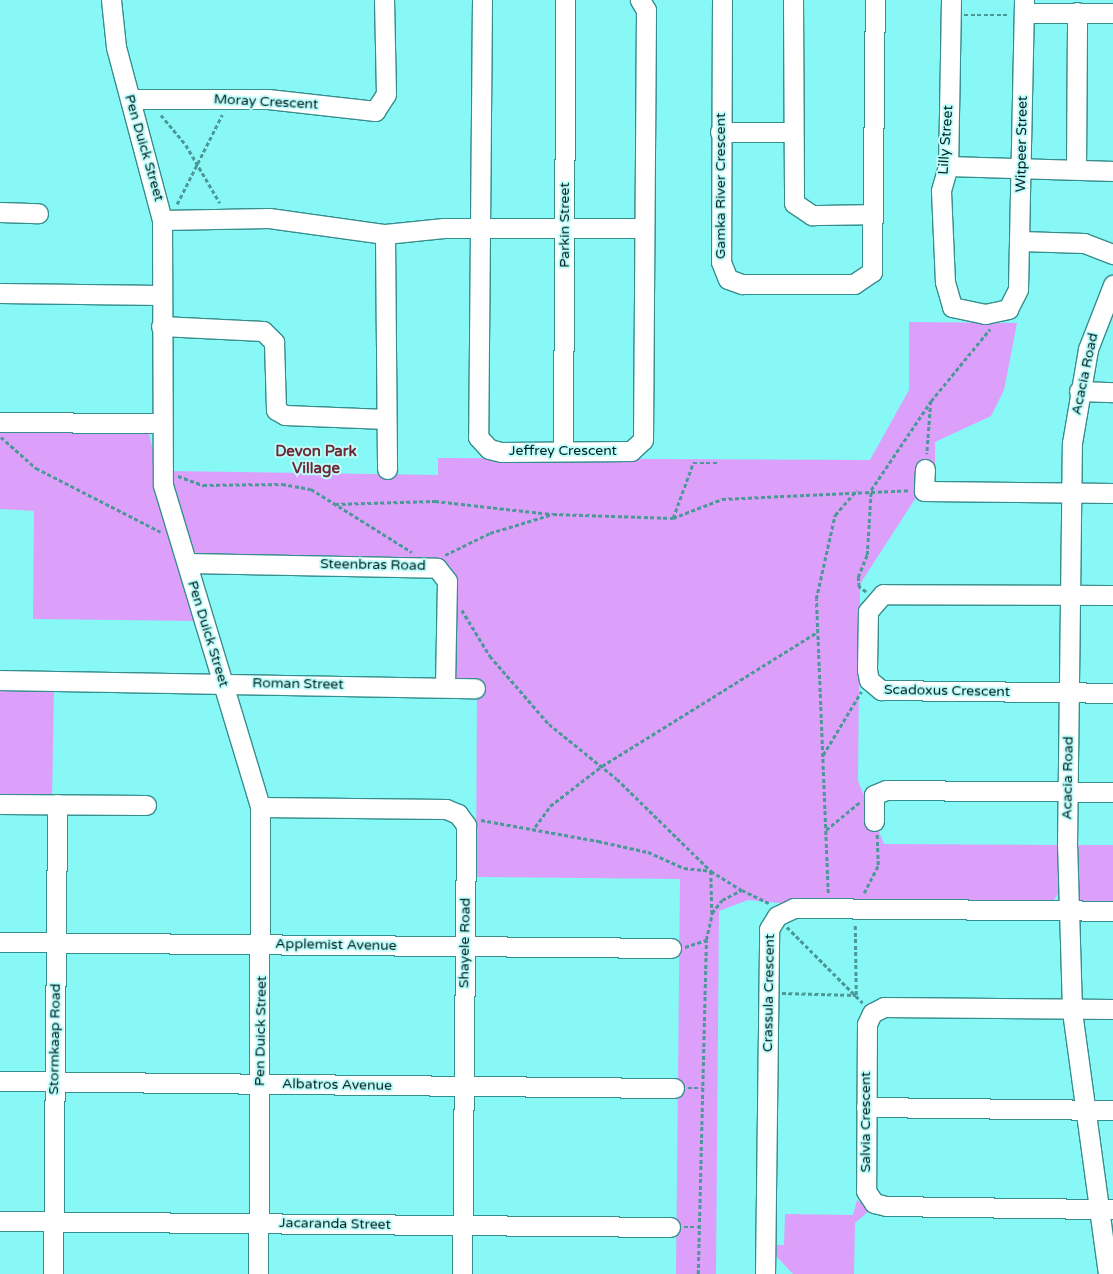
<!DOCTYPE html>
<style>
body{margin:0}
#map{position:relative;width:1113px;height:1274px;overflow:hidden;background:#87f8f6;font-family:"Varela Round",sans-serif}
div>[style]{position:absolute}
.green>*{inset:0;background:#dca0fa}
.path>*{height:2.5px;margin-top:-1.25px;transform-origin:0;background:repeating-linear-gradient(90deg,#4b9897 0 4px,transparent 0 6.5px)}
.roads{filter:drop-shadow(1px 0 #368e8d) drop-shadow(-1px 0 #368e8d) drop-shadow(0 1px #368e8d) drop-shadow(0 -1px #368e8d)}
.minor>*{height:19px;margin:-9.5px;padding:0 9.5px;transform-origin:9.5px;border-radius:9.5px;background:#fff}
span{translate:-50% -50%;white-space:nowrap;text-align:center;line-height:1.15;-webkit-text-stroke:4px #bffdfb;paint-order:stroke}
.street-label{font-size:14px;color:#002121}
.neighbourhood-label{font-size:15px;color:#6e2833;font-weight:700}
</style>
<div id="map">
<div class="green">
<div style="clip-path:polygon(909px 322px,1017px 323px,1004px 390px,991px 416px,935px 442px,935px 481px,915px 499px,860px 584px,858px 781px,884px 844px,1060px 845px,1060px 891px,1052px 903px,789px 904px,748px 900px,719px 911px,716px 1274px,676px 1274px,680px 879px,476px 877px,477px 686px,453px 677px,450px 579px,203px 558px,188px 547px,167px 471px,438px 475px,438px 458px,870px 460px,909px 390px)"></div>
<div style="clip-path:polygon(0 427px,148px 431px,198px 621px,33px 619px,34px 511px,0 509px)"></div>
<div style="clip-path:polygon(0 685px,54px 686px,52px 801px,0 800px)"></div>
<div style="clip-path:polygon(1073px 845px,1113px 845px,1113px 905px,1076px 900px)"></div>
<div style="clip-path:polygon(857px 1200px,871px 1209px,855px 1223px,854px 1274px,793px 1274px,775px 1255px,775px 1245px,784px 1245px,785px 1214px,853px 1215px)"></div>
</div>
<div class="path">
<div style="left:964px;top:15px;width:45px"></div>
<div style="left:161px;top:115px;width:39px;rotate:50deg"></div>
<div style="left:186px;top:145px;width:67px;rotate:59.6deg"></div>
<div style="left:177px;top:204px;width:100px;rotate:-63.2deg"></div>
<div style="left:931px;top:401px;width:93px;rotate:-50.7deg"></div>
<div style="left:1px;top:437px;width:47px;rotate:41.5deg"></div>
<div style="left:36px;top:468px;width:140px;rotate:27.1deg"></div>
<div style="left:178px;top:476px;width:27px;rotate:20deg"></div>
<div style="left:203px;top:485px;width:79px;rotate:-0.7deg"></div>
<div style="left:282px;top:484px;width:29px;rotate:10deg"></div>
<div style="left:311px;top:489px;width:119px;rotate:32deg"></div>
<div style="left:335px;top:504px;width:100px;rotate:-1.7deg"></div>
<div style="left:435px;top:501px;width:117px;rotate:6.4deg"></div>
<div style="left:673px;top:518px;width:59px;rotate:-70deg"></div>
<div style="left:693px;top:463px;width:24px"></div>
<div style="left:445px;top:555px;width:50px;rotate:-26.1deg"></div>
<div style="left:490px;top:533px;width:66px;rotate:-16.8deg"></div>
<div style="left:553px;top:514px;width:120px;rotate:1.9deg"></div>
<div style="left:673px;top:518px;width:53px;rotate:-21.2deg"></div>
<div style="left:722px;top:499px;width:188px;rotate:-2.7deg"></div>
<div style="left:866px;top:592px;width:9px;rotate:-144deg"></div>
<div style="left:859px;top:587px;width:10px;rotate:-96deg"></div>
<div style="left:858px;top:577px;width:24px;rotate:-68deg"></div>
<div style="left:867px;top:555px;width:65px;rotate:-86.5deg"></div>
<div style="left:871px;top:490px;width:107px;rotate:-56deg"></div>
<div style="left:931px;top:401px;width:53px;rotate:94.3deg"></div>
<div style="left:462px;top:610px;width:54px;rotate:58.7deg"></div>
<div style="left:490px;top:656px;width:90px;rotate:49.1deg"></div>
<div style="left:549px;top:724px;width:87px;rotate:39deg"></div>
<div style="left:617px;top:779px;width:132px;rotate:44.4deg"></div>
<div style="left:711px;top:871px;width:36px;rotate:32deg"></div>
<div style="left:823px;top:755px;width:74px;rotate:-58.9deg"></div>
<div style="left:481px;top:820px;width:119px;rotate:10.2deg"></div>
<div style="left:598px;top:841px;width:51px;rotate:12.4deg"></div>
<div style="left:648px;top:852px;width:39px;rotate:24deg"></div>
<div style="left:684px;top:868px;width:27px;rotate:6deg"></div>
<div style="left:711px;top:871px;width:42px;rotate:88.6deg"></div>
<div style="left:535px;top:827px;width:26px;rotate:-54deg"></div>
<div style="left:550px;top:806px;width:66px;rotate:-37.6deg"></div>
<div style="left:602px;top:766px;width:253px;rotate:-31.9deg"></div>
<div style="left:826px;top:830px;width:44px;rotate:-39.5deg"></div>
<div style="left:828px;top:893px;width:294px;rotate:-92.3deg"></div>
<div style="left:816px;top:599px;width:86px;rotate:-77.3deg"></div>
<div style="left:835px;top:515px;width:33px;rotate:-49deg"></div>
<div style="left:864px;top:893px;width:31px;rotate:-63deg"></div>
<div style="left:878px;top:865px;width:31px;rotate:-92deg"></div>
<div style="left:787px;top:927px;width:107px;rotate:45deg"></div>
<div style="left:685px;top:947px;width:22px;rotate:-18deg"></div>
<div style="left:706px;top:940px;width:28px;rotate:-77deg"></div>
<div style="left:712px;top:913px;width:16px;rotate:-52deg"></div>
<div style="left:722px;top:900px;width:22px;rotate:-27deg"></div>
<div style="left:742px;top:890px;width:30px;rotate:26deg"></div>
<div style="left:782px;top:993px;width:74px;rotate:1.5deg"></div>
<div style="left:856px;top:995px;width:71px;rotate:-90.8deg"></div>
<div style="left:688px;top:1088px;width:14px"></div>
<div style="left:684px;top:1227px;width:16px"></div>
<div style="left:698px;top:1274px;width:334px;rotate:-88.6deg"></div>
</div>
<div class="roads">
<div class="minor">
<div style="left:111px;top:0;width:47px;rotate:83.9deg"></div>
<div style="left:116px;top:47px;width:179px;rotate:75.1deg"></div>
<div style="left:162px;top:220px;width:265px;rotate:89.8deg"></div>
<div style="left:163px;top:485px;width:336px;rotate:73.2deg"></div>
<div style="left:260px;top:807px;width:467px;rotate:90.2deg"></div>
<div style="left:482px;top:0;width:437px;rotate:90.5deg"></div>
<div style="left:478px;top:437px;width:16px;rotate:47deg"></div>
<div style="left:489px;top:449px;width:12px;rotate:14deg"></div>
<div style="left:501px;top:452px;width:130px;rotate:-0.4deg"></div>
<div style="left:631px;top:451px;width:16px;rotate:-43deg"></div>
<div style="left:643px;top:440px;width:430px;rotate:-89.6deg"></div>
<div style="left:646px;top:10px;width:12px;rotate:-121deg"></div>
<div style="left:722px;top:0;width:262px;rotate:90.2deg"></div>
<div style="left:721px;top:262px;width:18px;rotate:68deg"></div>
<div style="left:728px;top:279px;width:15px;rotate:20deg"></div>
<div style="left:742px;top:284px;width:112px"></div>
<div style="left:854px;top:284px;width:22px;rotate:-34deg"></div>
<div style="left:872px;top:272px;width:272px;rotate:-89.4deg"></div>
<div style="left:793px;top:0;width:203px;rotate:89.7deg"></div>
<div style="left:794px;top:203px;width:22px;rotate:34deg"></div>
<div style="left:812px;top:215px;width:61px;rotate:-0.9deg"></div>
<div style="left:951px;top:0;width:166px;rotate:91deg"></div>
<div style="left:948px;top:166px;width:26px;rotate:106deg"></div>
<div style="left:941px;top:191px;width:91px;rotate:87.5deg"></div>
<div style="left:945px;top:282px;width:26px;rotate:74deg"></div>
<div style="left:952px;top:307px;width:34px;rotate:12deg"></div>
<div style="left:985px;top:314px;width:24px;rotate:-12deg"></div>
<div style="left:1008px;top:309px;width:22px;rotate:-63deg"></div>
<div style="left:1018px;top:289px;width:289px;rotate:-88.8deg"></div>
<div style="left:1024px;top:13px;width:89px"></div>
<div style="left:130px;top:99px;width:138px"></div>
<div style="left:268px;top:99px;width:108px;rotate:6.4deg"></div>
<div style="left:375px;top:111px;width:20px;rotate:-57deg"></div>
<div style="left:386px;top:94px;width:94px;rotate:-91.2deg"></div>
<div style="left:720px;top:132px;width:71px"></div>
<div style="left:948px;top:166px;width:165px;rotate:1.7deg"></div>
<div style="left:1076px;top:169px;width:157px;rotate:-89.6deg"></div>
<div style="left:0;top:212px;width:38px;rotate:2deg"></div>
<div style="left:162px;top:220px;width:107px;rotate:-1.1deg"></div>
<div style="left:269px;top:218px;width:117px;rotate:7.9deg"></div>
<div style="left:385px;top:234px;width:59px;rotate:-5.8deg"></div>
<div style="left:444px;top:228px;width:200px"></div>
<div style="left:385px;top:234px;width:235px;rotate:89.5deg"></div>
<div style="left:1020px;top:241px;width:64px;rotate:1.8deg"></div>
<div style="left:1084px;top:243px;width:31px;rotate:21deg"></div>
<div style="left:0;top:293px;width:162px;rotate:0.7deg"></div>
<div style="left:161px;top:326px;width:102px;rotate:2.8deg"></div>
<div style="left:263px;top:331px;width:16px;rotate:45deg"></div>
<div style="left:274px;top:342px;width:68px;rotate:88.3deg"></div>
<div style="left:276px;top:410px;width:10px;rotate:29deg"></div>
<div style="left:285px;top:415px;width:101px;rotate:2.3deg"></div>
<div style="left:1079px;top:391px;width:34px;rotate:2deg"></div>
<div style="left:0;top:422px;width:160px;rotate:0.4deg"></div>
<div style="left:563px;top:450px;width:450px;rotate:-89.7deg"></div>
<div style="left:925px;top:469px;width:22px;rotate:93deg"></div>
<div style="left:924px;top:491px;width:189px;rotate:0.6deg"></div>
<div style="left:187px;top:563px;width:250px;rotate:1.1deg"></div>
<div style="left:437px;top:568px;width:16px;rotate:52deg"></div>
<div style="left:447px;top:581px;width:105px;rotate:91.1deg"></div>
<div style="left:1113px;top:595px;width:230px;rotate:-179.8deg"></div>
<div style="left:883px;top:594px;width:23px;rotate:131deg"></div>
<div style="left:868px;top:611px;width:59px;rotate:91deg"></div>
<div style="left:867px;top:670px;width:10px;rotate:79deg"></div>
<div style="left:869px;top:680px;width:16px;rotate:40deg"></div>
<div style="left:881px;top:690px;width:232px;rotate:0.7deg"></div>
<div style="left:0;top:680px;width:475px;rotate:1deg"></div>
<div style="left:0;top:804px;width:146px;rotate:0.4deg"></div>
<div style="left:260px;top:807px;width:186px;rotate:0.6deg"></div>
<div style="left:446px;top:809px;width:13px;rotate:23deg"></div>
<div style="left:458px;top:814px;width:14px;rotate:54deg"></div>
<div style="left:466px;top:825px;width:449px;rotate:90.5deg"></div>
<div style="left:874px;top:821px;width:26px;rotate:-90deg"></div>
<div style="left:874px;top:795px;width:13px;rotate:-23deg"></div>
<div style="left:886px;top:790px;width:227px;rotate:0.5deg"></div>
<div style="left:0;top:942px;width:671px;rotate:0.51deg"></div>
<div style="left:1113px;top:1009px;width:229px;rotate:-179.5deg"></div>
<div style="left:884px;top:1007px;width:13px;rotate:153deg"></div>
<div style="left:872px;top:1013px;width:12px;rotate:114deg"></div>
<div style="left:867px;top:1024px;width:167px;rotate:90.3deg"></div>
<div style="left:866px;top:1191px;width:14px;rotate:56deg"></div>
<div style="left:874px;top:1203px;width:12px;rotate:14deg"></div>
<div style="left:886px;top:1206px;width:227px;rotate:0.8deg"></div>
<div style="left:0;top:1081px;width:674px;rotate:0.6deg"></div>
<div style="left:866px;top:1107px;width:247px;rotate:0.7deg"></div>
<div style="left:0;top:1221px;width:670px;rotate:0.51deg"></div>
<div style="left:53px;top:1274px;width:470px;rotate:-89.5deg"></div>
<div style="left:765px;top:1274px;width:345px;rotate:-89.3deg"></div>
<div style="left:769px;top:929px;width:15px;rotate:-58deg"></div>
<div style="left:777px;top:916px;width:19px;rotate:-25deg"></div>
<div style="left:794px;top:908px;width:319px;rotate:0.5deg"></div>
<div style="left:1108px;top:1274px;width:266px;rotate:-97.8deg"></div>
<div style="left:1072px;top:1010px;width:164px;rotate:-91.7deg"></div>
<div style="left:1067px;top:846px;width:403px;rotate:-89.3deg"></div>
<div style="left:1072px;top:443px;width:95px;rotate:-80.3deg"></div>
<div style="left:1088px;top:349px;width:69px;rotate:-68.7deg"></div>
</div>
</div>
<div class="street-label">
<span style="left:266px;top:102px;rotate:3deg">Moray Crescent</span>
<span style="left:946px;top:140px;rotate:-86deg">Lilly Street</span>
<span style="left:1022px;top:144px;rotate:-89deg">Witpeer Street</span>
<span style="left:144px;top:148px;rotate:74deg">Pen Duick Street</span>
<span style="left:721px;top:186px;rotate:-90deg">Gamka River Crescent</span>
<span style="left:565px;top:225px;rotate:-90deg">Parkin Street</span>
<span style="left:1085px;top:374px;rotate:-78deg">Acacia Road</span>
<span style="left:563px;top:451px">Jeffrey Crescent</span>
<span style="left:373px;top:565px;rotate:1deg">Steenbras Road</span>
<span style="left:208px;top:634px;rotate:73deg">Pen Duick Street</span>
<span style="left:298px;top:684px;rotate:1deg">Roman Street</span>
<span style="left:947px;top:691px;rotate:1deg">Scadoxus Crescent</span>
<span style="left:1068px;top:778px;rotate:-89deg">Acacia Road</span>
<span style="left:465px;top:943px;rotate:-89deg">Shayele Road</span>
<span style="left:336px;top:945px;rotate:1deg">Applemist Avenue</span>
<span style="left:769px;top:993px;rotate:-89deg">Crassula Crescent</span>
<span style="left:261px;top:1031px;rotate:-89deg">Pen Duick Street</span>
<span style="left:55px;top:1039px;rotate:-89deg">Stormkaap Road</span>
<span style="left:337px;top:1085px;rotate:1deg">Albatros Avenue</span>
<span style="left:866px;top:1122px;rotate:-90deg">Salvia Crescent</span>
<span style="left:335px;top:1224px;rotate:1deg">Jacaranda Street</span>
</div>
<div class="neighbourhood-label">
<span style="left:316px;top:460px">Devon Park<br>Village</span>
</div>
</div>
